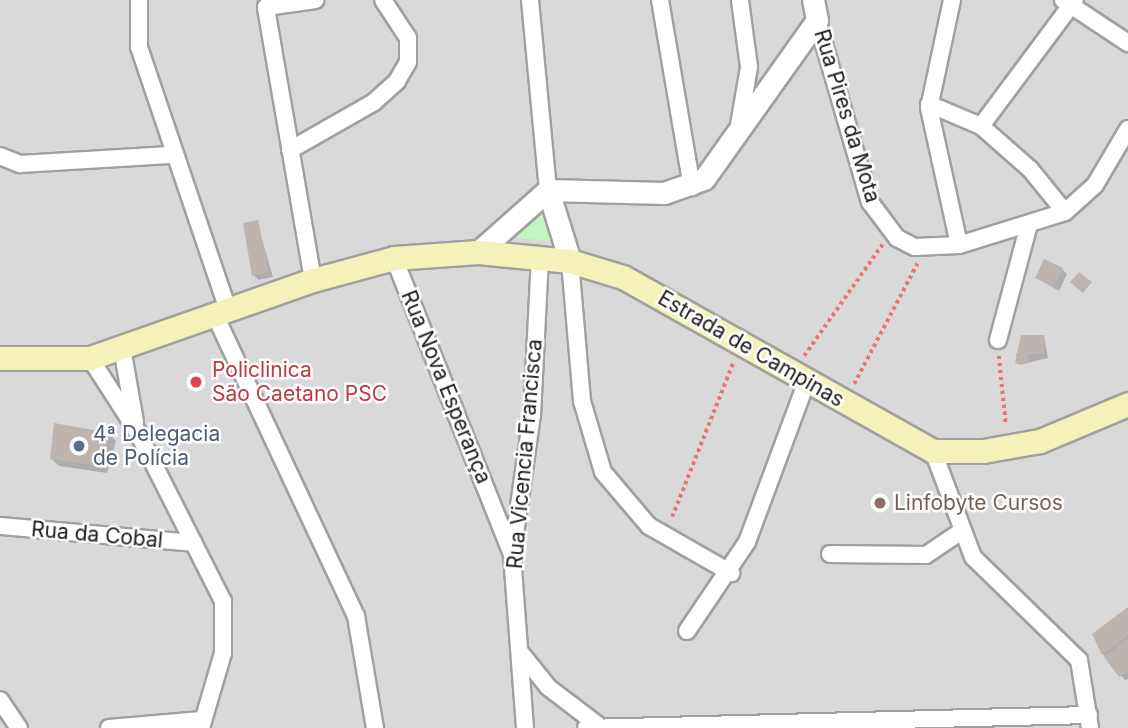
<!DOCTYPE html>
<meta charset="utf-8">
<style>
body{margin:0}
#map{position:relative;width:1128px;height:728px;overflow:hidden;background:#ede8e2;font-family:Inter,sans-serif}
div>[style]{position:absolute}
.residential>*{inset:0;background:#dad9d9}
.park>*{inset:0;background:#c1f5c1}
.shadow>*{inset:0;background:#0003}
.building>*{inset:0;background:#bdb4af}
.path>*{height:3.5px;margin-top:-1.75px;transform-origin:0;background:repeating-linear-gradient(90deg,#f07270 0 3.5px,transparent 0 7px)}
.roads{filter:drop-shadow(2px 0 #a0a0a0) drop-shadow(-2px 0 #a0a0a0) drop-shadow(0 2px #a0a0a0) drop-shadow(0 -2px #a0a0a0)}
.minor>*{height:16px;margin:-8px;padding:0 8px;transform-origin:8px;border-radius:8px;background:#fff}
.tertiary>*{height:21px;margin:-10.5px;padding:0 10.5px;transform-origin:10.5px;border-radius:10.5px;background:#fff}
.secondary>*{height:23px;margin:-11.5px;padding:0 11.5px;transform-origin:11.5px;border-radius:11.5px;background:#f4f2b8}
.dots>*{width:19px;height:19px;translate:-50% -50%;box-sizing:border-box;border:4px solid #fff;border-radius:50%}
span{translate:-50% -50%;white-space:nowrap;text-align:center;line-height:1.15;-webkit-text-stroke:5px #fff;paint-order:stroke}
.street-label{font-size:21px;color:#1c1c1c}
.health-label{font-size:21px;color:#be3a42}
.left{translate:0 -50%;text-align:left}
.service-label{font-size:21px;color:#4e5e75}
.education-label{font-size:21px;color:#785e54}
</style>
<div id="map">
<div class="residential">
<div style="clip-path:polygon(0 0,1128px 0,1128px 728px,0 728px)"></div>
</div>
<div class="park">
<div style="clip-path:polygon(539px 209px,548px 212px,551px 241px,509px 237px)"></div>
</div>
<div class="shadow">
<div style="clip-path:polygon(257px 222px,273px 277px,258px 280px,254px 275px)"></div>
<div style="clip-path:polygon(1062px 269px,1067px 274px,1059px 291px,1037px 278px)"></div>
<div style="clip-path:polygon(1044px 336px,1048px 358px,1019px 365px,1016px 354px)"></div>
<div style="clip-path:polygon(109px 434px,116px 441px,107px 473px,59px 466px,52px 459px)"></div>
<div style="clip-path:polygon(1128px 609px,1128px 679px,1125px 680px,1103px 654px)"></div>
</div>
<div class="building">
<div style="clip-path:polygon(258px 220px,269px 272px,252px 276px,243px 223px)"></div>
<div style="clip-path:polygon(1044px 259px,1063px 268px,1054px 287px,1035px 278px)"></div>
<div style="clip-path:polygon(1079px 272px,1092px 282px,1083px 293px,1070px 282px)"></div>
<div style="clip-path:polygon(1021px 335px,1044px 335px,1044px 354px,1028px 354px,1029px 362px,1015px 364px)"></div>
<div style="clip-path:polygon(54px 423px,110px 433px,100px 466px,50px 459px)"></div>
<div style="clip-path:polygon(1128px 607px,1128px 635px,1102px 655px,1092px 634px)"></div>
<div style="clip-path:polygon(1128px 638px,1128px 671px,1119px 677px,1104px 657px)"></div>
</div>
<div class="path">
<div style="left:804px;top:356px;width:136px;rotate:-54.9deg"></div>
<div style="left:999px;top:356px;width:69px;rotate:84.2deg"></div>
<div style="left:854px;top:384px;width:136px;rotate:-62.3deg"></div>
<div style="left:672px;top:517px;width:166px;rotate:-68.4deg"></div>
</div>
<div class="roads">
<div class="minor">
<div style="left:139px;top:0;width:47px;rotate:90deg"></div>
<div style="left:139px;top:47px;width:274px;rotate:71.3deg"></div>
<div style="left:530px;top:0;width:191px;rotate:84.6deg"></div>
<div style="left:660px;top:0;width:190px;rotate:80.3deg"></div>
<div style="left:952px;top:0;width:110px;rotate:102deg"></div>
<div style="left:929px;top:108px;width:140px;rotate:77.6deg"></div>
<div style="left:1063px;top:0;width:78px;rotate:33.5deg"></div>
<div style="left:817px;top:20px;width:190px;rotate:73.8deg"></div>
<div style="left:870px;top:202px;width:45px;rotate:53.1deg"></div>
<div style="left:897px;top:238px;width:20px;rotate:27deg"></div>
<div style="left:915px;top:247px;width:44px;rotate:-2.6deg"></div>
<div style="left:959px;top:245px;width:111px;rotate:-17.3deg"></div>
<div style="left:1065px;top:212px;width:40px;rotate:-42deg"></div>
<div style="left:1095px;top:185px;width:65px;rotate:-59.5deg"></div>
<div style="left:929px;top:104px;width:56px;rotate:22.9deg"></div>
<div style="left:981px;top:126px;width:65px;rotate:41.3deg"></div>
<div style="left:1030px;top:169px;width:55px;rotate:50.9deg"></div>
<div style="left:739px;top:125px;width:59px;rotate:-80.2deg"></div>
<div style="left:749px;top:67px;width:68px;rotate:-97.7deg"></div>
<div style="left:981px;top:126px;width:157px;rotate:-53.3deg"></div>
<div style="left:290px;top:150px;width:97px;rotate:-29.7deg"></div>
<div style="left:374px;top:102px;width:31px;rotate:-42deg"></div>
<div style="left:397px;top:81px;width:22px;rotate:-60deg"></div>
<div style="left:408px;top:62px;width:24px;rotate:-90deg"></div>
<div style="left:408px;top:38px;width:45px;rotate:-123.3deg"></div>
<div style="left:0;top:156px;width:22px;rotate:22deg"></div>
<div style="left:20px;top:164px;width:150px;rotate:-3.4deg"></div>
<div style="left:394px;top:258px;width:316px;rotate:68.3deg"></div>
<div style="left:570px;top:261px;width:141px;rotate:85.1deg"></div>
<div style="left:582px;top:401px;width:74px;rotate:73.5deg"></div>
<div style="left:603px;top:472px;width:71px;rotate:49.6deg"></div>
<div style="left:649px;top:526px;width:95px;rotate:29.8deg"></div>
<div style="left:313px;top:280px;width:277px;rotate:-99.8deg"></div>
<div style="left:266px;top:7px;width:50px;rotate:-8deg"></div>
<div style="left:214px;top:313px;width:335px;rotate:64.9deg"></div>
<div style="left:356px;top:616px;width:114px;rotate:80.4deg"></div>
<div style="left:998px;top:340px;width:116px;rotate:-75deg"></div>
<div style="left:122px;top:348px;width:75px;rotate:80deg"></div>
<div style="left:90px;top:358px;width:87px;rotate:57.2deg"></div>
<div style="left:137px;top:431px;width:191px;rotate:63.2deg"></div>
<div style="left:223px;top:601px;width:52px;rotate:90deg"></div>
<div style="left:223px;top:653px;width:78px;rotate:106.3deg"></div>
<div style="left:933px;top:451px;width:113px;rotate:69.3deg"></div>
<div style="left:973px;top:557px;width:148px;rotate:44.2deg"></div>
<div style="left:1079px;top:660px;width:69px;rotate:80.8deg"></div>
<div style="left:0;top:526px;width:194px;rotate:5deg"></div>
<div style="left:830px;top:554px;width:96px;rotate:0.6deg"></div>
<div style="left:926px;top:555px;width:41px;rotate:-34.1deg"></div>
<div style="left:687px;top:631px;width:107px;rotate:-56deg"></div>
<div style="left:747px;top:542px;width:172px;rotate:-69.6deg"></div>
<div style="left:520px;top:652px;width:45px;rotate:51.3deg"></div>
<div style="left:548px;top:687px;width:64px;rotate:37.4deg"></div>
<div style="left:0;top:700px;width:34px;rotate:56deg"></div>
<div style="left:109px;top:728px;width:93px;rotate:-4.9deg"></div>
<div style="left:525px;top:728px;width:173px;rotate:-94.3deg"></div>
<div style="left:512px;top:555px;width:141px;rotate:-81.9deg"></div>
<div style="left:532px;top:415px;width:159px;rotate:-87.1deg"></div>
<div style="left:586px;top:728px;width:503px;rotate:-1.48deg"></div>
</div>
<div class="tertiary">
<div style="left:548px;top:190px;width:116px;rotate:1.5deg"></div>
<div style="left:664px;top:193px;width:42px;rotate:-19.3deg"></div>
<div style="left:704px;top:179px;width:195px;rotate:-54.6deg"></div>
<div style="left:817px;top:20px;width:20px;rotate:-101deg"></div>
<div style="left:548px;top:190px;width:74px;rotate:72.8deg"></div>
<div style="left:478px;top:252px;width:94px;rotate:-41.5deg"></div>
</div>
<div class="secondary">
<div style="left:0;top:358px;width:90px"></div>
<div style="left:90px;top:358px;width:236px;rotate:-19.3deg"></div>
<div style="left:313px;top:280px;width:84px;rotate:-15.2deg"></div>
<div style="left:394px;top:258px;width:84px;rotate:-4.1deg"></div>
<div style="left:478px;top:252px;width:92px;rotate:5.6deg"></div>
<div style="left:570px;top:261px;width:55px;rotate:16.8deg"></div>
<div style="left:623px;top:277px;width:355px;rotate:29.3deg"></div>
<div style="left:933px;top:451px;width:50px"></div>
<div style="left:983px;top:451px;width:58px;rotate:-10deg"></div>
<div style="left:1040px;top:441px;width:95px;rotate:-22.8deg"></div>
</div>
</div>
<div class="dots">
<div style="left:196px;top:382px;background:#e0444e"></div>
<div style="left:79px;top:446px;background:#5c6f8a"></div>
<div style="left:880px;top:503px;background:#8d6e63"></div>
</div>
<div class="street-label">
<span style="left:847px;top:116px;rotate:73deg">Rua Pires da Mota</span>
<span style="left:751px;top:349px;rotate:30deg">Estrada de Campinas</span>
<span style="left:446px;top:387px;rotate:68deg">Rua Nova Esperança</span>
<span style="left:525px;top:454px;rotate:-85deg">Rua Vicencia Francisca</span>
<span style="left:97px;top:535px;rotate:5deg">Rua da Cobal</span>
</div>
<div class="health-label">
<span class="left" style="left:212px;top:382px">Policlinica<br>São Caetano PSC</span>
</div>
<div class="service-label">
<span class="left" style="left:93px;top:446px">4ª Delegacia<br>de Polícia</span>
</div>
<div class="education-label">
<span class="left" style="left:894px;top:503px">Linfobyte Cursos</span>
</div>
</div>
